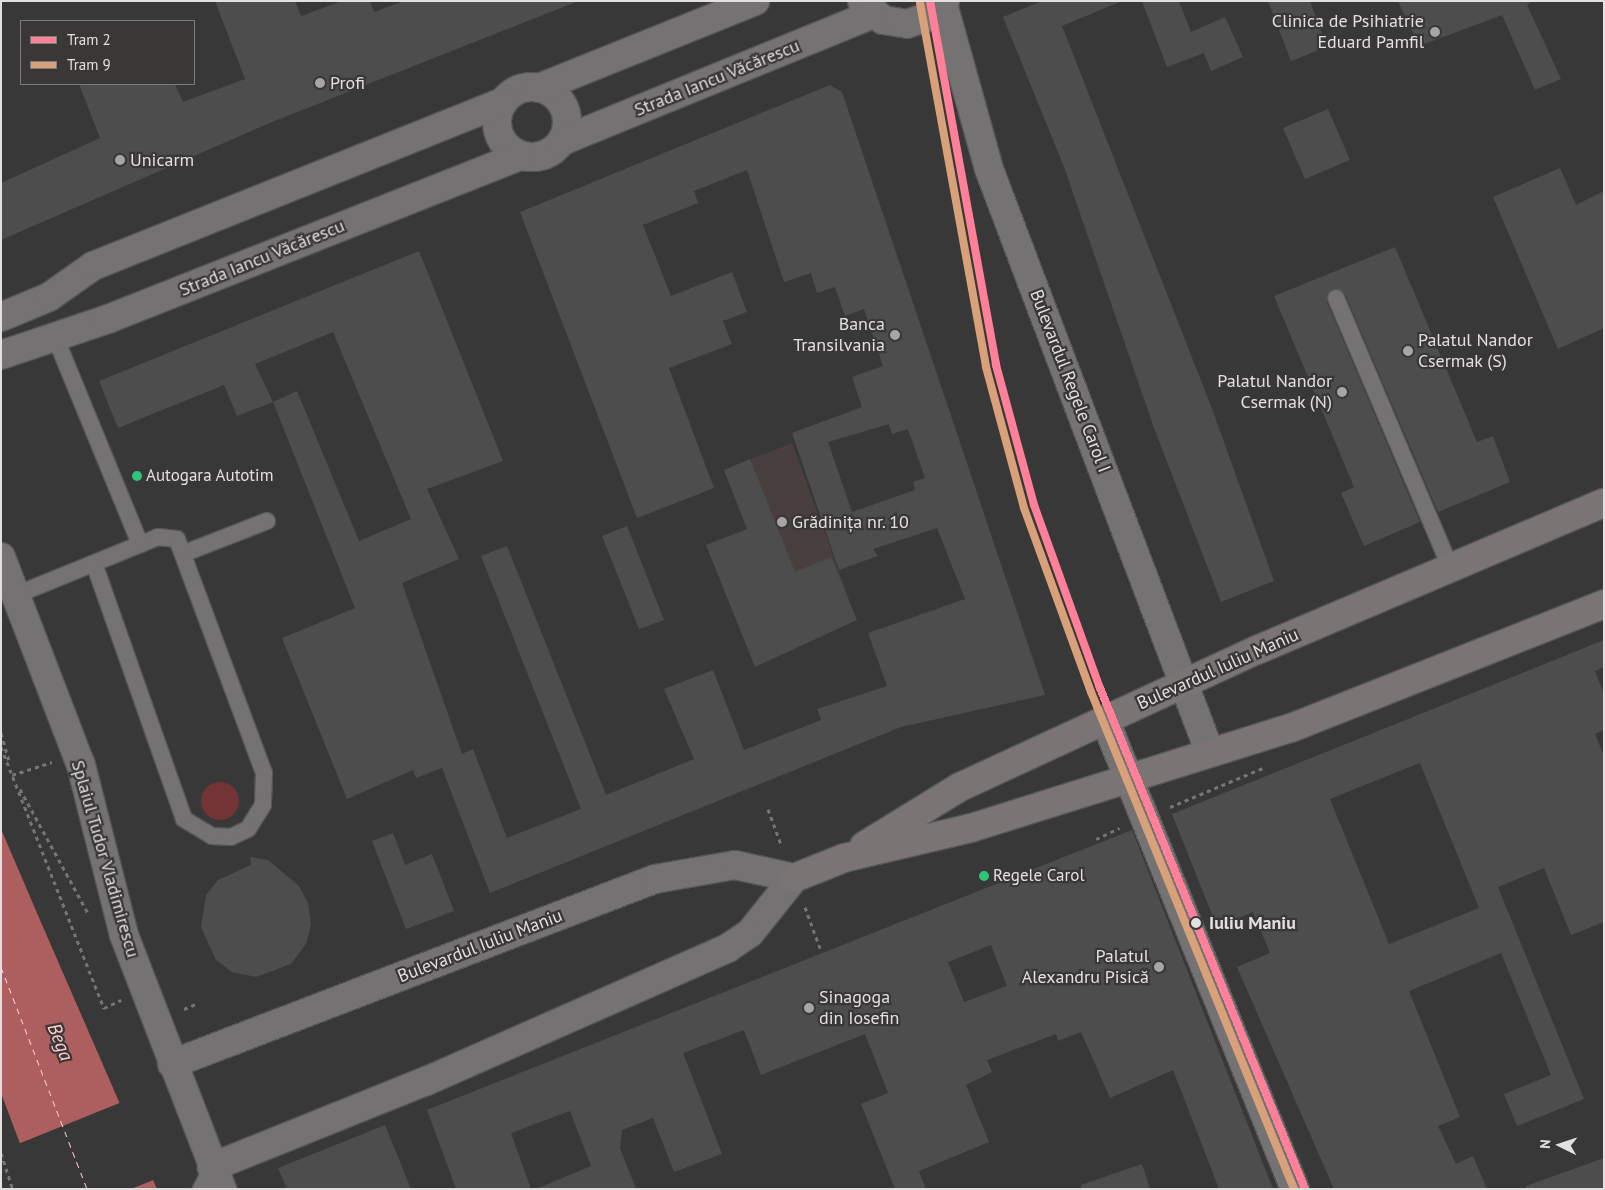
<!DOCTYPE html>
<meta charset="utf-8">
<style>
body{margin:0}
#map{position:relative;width:1605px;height:1190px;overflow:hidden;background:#393838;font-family:"PT Sans",sans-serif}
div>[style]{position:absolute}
.built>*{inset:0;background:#493f3f}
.green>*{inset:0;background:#733435}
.round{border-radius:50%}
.water>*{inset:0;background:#ac5f5e}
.pier>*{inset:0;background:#393838}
.ferry>*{height:1px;margin-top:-0.5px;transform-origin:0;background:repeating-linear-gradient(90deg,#ffcecc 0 6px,transparent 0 11px)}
.building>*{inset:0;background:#4d4d4d}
.path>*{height:3px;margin-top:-1.5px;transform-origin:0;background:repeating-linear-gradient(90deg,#767474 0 4px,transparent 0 8px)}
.roads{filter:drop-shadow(1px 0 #575656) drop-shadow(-1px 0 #575656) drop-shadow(0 1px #575656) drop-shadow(0 -1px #575656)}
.service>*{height:16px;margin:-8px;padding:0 8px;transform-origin:8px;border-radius:8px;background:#747272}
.minor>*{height:28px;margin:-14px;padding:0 14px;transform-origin:14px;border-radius:14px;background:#747272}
.minor>.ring{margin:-14px;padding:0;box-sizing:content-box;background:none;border:28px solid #747272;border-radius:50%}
.tertiary>*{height:28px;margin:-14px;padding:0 14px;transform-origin:14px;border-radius:14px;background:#747272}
.primary>*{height:28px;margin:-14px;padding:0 14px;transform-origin:14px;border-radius:14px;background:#7a7474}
.tram-1>*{height:8px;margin:-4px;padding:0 4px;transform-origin:4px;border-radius:4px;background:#ff8098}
.tram-2>*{height:8px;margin:-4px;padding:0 4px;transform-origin:4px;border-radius:4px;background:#d9a179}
.dots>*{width:14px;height:14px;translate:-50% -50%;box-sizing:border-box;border:2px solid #3a3737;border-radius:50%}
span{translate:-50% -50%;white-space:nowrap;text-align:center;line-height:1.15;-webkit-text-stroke:4.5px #3a3737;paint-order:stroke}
.bus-label{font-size:17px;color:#e2e0e0}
.left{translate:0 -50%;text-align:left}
.poi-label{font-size:18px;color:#e2e0e0}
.right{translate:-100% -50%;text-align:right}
.street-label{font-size:18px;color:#e2e0e0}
.stop-label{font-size:18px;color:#e2e0e0;font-weight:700}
.water-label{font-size:19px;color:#ffcecc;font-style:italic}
.frame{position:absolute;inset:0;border:2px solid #e2e0e0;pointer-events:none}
.legend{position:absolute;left:20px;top:20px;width:175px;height:65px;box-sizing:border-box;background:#3a3737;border:1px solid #7d7b7b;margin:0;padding:6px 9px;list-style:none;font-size:15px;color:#e2e0e0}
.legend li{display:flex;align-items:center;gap:10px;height:25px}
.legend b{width:25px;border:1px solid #7d7b7b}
.north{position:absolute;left:1535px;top:1120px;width:50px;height:50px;-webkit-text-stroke:4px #3a3737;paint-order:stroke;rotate:274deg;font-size:14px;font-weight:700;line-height:20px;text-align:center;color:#e2e0e0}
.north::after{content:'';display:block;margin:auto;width:18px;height:22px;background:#e2e0e0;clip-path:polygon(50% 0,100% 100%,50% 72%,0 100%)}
</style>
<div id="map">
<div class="built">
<div style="clip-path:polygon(792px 443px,851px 605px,786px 626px,724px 470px)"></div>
</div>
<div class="green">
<div class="round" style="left:201px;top:782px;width:38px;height:38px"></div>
</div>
<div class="water">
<div style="clip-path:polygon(1px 829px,40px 920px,157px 1189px,37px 1189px,1px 1093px)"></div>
</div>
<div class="pier">
<div style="clip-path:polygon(122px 1102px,156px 1179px,131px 1189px,34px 1189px,18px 1144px)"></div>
</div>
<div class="ferry">
<div style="left:1px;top:967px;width:238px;rotate:68.8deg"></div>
</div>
<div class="building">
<div style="clip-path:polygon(215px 1px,295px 1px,301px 16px,342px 1px,370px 1px,374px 12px,404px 1px,576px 2px,272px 122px,1px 240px,1px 183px,100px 138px,79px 84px,175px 84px,183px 102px,245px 79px)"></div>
<div style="clip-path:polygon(1042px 1px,1122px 1px,1062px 26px,1211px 406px,1274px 581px,1221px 602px,1154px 428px,1064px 167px,1003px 17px)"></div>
<div style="clip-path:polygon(1142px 1px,1179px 1px,1191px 32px,1225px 17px,1243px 57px,1211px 71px,1204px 53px,1167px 67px)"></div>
<div style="clip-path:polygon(1268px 1px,1310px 1px,1327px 47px,1291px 61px)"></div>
<div style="clip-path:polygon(1398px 1px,1532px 1px,1527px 5px,1561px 79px,1535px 90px,1502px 15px,1419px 46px)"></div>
<div style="clip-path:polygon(evenodd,830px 85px,842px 92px,1045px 695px,901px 727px,490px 893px,442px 768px,416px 778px,413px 770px,347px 799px,282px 638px,355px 608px,273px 402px,237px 416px,224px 385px,118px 428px,99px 381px,419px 251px,503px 461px,427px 489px,459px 559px,402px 583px,462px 754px,473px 749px,507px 838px,581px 809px,481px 556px,507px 546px,606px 795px,694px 759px,664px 689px,713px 670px,744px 750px,821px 720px,817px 709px,887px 686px,868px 633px,965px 599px,937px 528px,873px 549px,878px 556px,839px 570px,792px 433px,862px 407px,852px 377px,883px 366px,864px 309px,845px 316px,835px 287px,817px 293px,811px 273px,784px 282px,747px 170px,694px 191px,698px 203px,643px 225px,671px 296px,732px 272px,747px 312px,723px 321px,732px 344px,669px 368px,714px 488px,637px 518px,520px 212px,830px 85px,333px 332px,411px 519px,359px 541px,297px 391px,273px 402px,255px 364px,333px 332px,830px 85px,889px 424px,892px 434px,908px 429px,925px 478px,913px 482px,915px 490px,852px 512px,828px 442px,889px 424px)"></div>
<div style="clip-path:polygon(1328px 109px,1350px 160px,1305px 179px,1283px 128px)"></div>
<div style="clip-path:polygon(1560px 168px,1576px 205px,1604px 191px,1604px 328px,1558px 349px,1493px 197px)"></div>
<div style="clip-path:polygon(1395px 247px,1477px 442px,1493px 436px,1510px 482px,1438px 512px,1345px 294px,1332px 289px,1327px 302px,1420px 522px,1364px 546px,1341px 493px,1354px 487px,1274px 296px)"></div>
<div style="clip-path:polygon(750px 459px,795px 572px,831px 557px,857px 620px,755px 667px,706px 545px,747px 529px,724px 470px)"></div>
<div style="clip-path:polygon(627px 526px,664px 620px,639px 629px,602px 536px)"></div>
<div style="clip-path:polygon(evenodd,1604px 640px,1604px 667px,1595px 671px,1604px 694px,1604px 730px,1595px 734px,1604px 756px,1604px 922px,1571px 935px,1544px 868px,1498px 887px,1584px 1099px,1517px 1126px,1504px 1094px,1551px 1075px,1501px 953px,1409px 991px,1460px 1117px,1438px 1126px,1456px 1164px,1473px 1156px,1487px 1189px,1334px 1189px,1237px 967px,1270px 953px,1253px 912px,1217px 927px,1172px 814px,1604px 640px,1420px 763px,1479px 908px,1389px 944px,1330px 799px,1420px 763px)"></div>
<div style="clip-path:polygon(evenodd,1132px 830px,1273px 1189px,1219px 1189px,1173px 1070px,1110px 1098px,1081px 1032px,1058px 1041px,1056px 1034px,987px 1060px,992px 1072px,966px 1085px,989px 1142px,919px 1171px,926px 1189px,895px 1189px,861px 1104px,888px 1093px,865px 1034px,761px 1075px,744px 1030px,683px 1053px,722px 1154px,674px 1172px,653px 1118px,622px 1130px,620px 1148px,636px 1189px,536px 1189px,591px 1166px,570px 1111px,511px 1133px,531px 1189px,456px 1189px,427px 1110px,1132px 830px,991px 945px,1007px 986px,964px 1002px,948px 962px,991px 945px)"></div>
<div style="clip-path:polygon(393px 833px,405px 865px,432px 854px,454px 911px,406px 929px,372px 841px)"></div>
<div style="clip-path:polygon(250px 857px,268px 860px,299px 886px,308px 903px,311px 925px,306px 944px,291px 964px,256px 977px,232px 972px,216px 960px,201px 927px,206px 895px,218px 880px,251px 865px)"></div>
<div style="clip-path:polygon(385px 1125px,411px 1189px,287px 1189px,278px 1168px)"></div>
<div style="clip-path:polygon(1604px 1158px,1604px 1189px,1526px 1189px,1526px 1186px)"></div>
<div style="clip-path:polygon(1142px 1164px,1150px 1189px,1082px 1189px,1081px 1185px)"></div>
</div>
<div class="path">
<div style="left:1px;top:733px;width:29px;rotate:74deg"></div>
<div style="left:1px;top:747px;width:281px;rotate:68.5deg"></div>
<div style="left:104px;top:1008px;width:19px;rotate:-25deg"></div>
<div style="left:12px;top:775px;width:42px;rotate:-18deg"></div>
<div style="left:20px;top:789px;width:144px;rotate:61.3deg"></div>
<div style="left:1170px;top:807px;width:103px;rotate:-22.8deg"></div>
<div style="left:768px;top:809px;width:40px;rotate:69.8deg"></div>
<div style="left:1096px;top:839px;width:26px;rotate:-25deg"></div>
<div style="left:805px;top:907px;width:44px;rotate:69.9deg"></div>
<div style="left:184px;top:1009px;width:15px;rotate:-23deg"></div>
<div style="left:1px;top:1153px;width:38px;rotate:72deg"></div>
</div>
<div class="roads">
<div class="service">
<div style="left:1336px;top:298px;width:292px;rotate:67deg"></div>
<div style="left:56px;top:339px;width:222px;rotate:67.7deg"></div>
<div style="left:185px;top:553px;width:88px;rotate:-21.3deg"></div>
<div style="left:16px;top:595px;width:153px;rotate:-22.2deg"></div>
<div style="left:158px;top:537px;width:19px;rotate:6deg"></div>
<div style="left:177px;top:539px;width:250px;rotate:69.6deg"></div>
<div style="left:264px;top:773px;width:32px;rotate:92deg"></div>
<div style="left:263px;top:805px;width:28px;rotate:122deg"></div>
<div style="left:248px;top:829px;width:19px;rotate:155deg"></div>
<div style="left:231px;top:837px;width:19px;rotate:-177deg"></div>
<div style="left:212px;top:836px;width:33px;rotate:-149deg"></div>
<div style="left:184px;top:819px;width:268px;rotate:-109.4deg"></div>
<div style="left:201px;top:1189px;width:25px;rotate:-63deg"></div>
</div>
<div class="minor">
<div style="left:862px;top:1px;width:28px;rotate:42deg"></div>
<div style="left:883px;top:20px;width:24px;rotate:9deg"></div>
<div style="left:907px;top:24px;width:28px;rotate:-19deg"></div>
<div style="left:933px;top:15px;width:18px;rotate:-49deg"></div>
<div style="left:943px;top:4px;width:171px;rotate:74.4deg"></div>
<div style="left:989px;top:169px;width:624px;rotate:69.27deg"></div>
<div class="ring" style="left:497px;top:87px;width:42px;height:42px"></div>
<div style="left:539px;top:88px;width:233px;rotate:-21.9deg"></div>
<div style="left:562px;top:141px;width:336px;rotate:-22.2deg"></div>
<div style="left:1px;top:317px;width:52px;rotate:-22.6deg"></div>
<div style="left:49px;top:297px;width:54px;rotate:-35.2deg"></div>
<div style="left:93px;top:266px;width:442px;rotate:-21.8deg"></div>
<div style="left:1px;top:355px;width:113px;rotate:-18.6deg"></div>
<div style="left:108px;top:319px;width:443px;rotate:-21.6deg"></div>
<div style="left:1105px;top:720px;width:506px;rotate:67.95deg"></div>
<div style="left:172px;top:1064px;width:517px;rotate:-20.96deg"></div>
<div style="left:655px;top:879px;width:81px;rotate:-9.9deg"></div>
<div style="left:735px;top:865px;width:60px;rotate:12.4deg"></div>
<div style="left:794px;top:878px;width:70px;rotate:128.7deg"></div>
<div style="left:750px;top:933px;width:27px;rotate:146deg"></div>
<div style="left:728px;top:948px;width:330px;rotate:156.2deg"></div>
<div style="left:426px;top:1081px;width:231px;rotate:158.1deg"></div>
</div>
<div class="tertiary">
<div style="left:1px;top:557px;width:223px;rotate:69deg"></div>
<div style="left:81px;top:765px;width:175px;rotate:75.8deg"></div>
<div style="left:124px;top:935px;width:272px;rotate:68.9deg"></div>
</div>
<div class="primary">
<div style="left:864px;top:846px;width:113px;rotate:-31.6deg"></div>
<div style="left:960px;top:787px;width:327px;rotate:-24.8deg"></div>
<div style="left:1257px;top:650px;width:377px;rotate:-23deg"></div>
<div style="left:794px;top:878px;width:54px;rotate:-21.8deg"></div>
<div style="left:844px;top:858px;width:130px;rotate:-13.3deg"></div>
<div style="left:971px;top:828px;width:335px;rotate:-17.4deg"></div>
<div style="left:1291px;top:728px;width:337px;rotate:-21.6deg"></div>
</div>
</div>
<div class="tram-1">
<div style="left:930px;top:1px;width:370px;rotate:79.7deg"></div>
<div style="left:996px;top:365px;width:145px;rotate:74.8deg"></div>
<div style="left:1034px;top:505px;width:195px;rotate:70.2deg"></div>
<div style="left:1100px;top:688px;width:541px;rotate:67.75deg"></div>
</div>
<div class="tram-2">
<div style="left:920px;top:3px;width:370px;rotate:79.7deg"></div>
<div style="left:986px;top:367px;width:146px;rotate:74.9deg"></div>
<div style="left:1024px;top:508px;width:196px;rotate:70deg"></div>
<div style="left:1091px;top:692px;width:537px;rotate:67.78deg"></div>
</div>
<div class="dots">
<div style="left:1435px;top:32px;background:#a7a5a5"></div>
<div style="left:320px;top:83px;background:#a7a5a5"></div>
<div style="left:120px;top:160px;background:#a7a5a5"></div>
<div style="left:895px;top:335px;background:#a7a5a5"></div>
<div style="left:1408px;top:351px;background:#a7a5a5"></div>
<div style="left:1342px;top:392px;background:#a7a5a5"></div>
<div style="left:137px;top:476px;background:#2dc577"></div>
<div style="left:782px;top:522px;background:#a7a5a5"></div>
<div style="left:984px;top:876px;background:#2dc577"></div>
<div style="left:1196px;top:923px;background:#e2e0e0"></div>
<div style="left:1159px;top:967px;background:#a7a5a5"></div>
<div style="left:809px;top:1008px;background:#a7a5a5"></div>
</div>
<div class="bus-label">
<span class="left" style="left:146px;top:476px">Autogara Autotim</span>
<span class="left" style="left:993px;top:876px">Regele Carol</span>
</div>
<div class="poi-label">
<span class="right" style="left:1424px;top:32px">Clinica de Psihiatrie<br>Eduard Pamfil</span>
<span class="left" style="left:330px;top:83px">Profi</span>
<span class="left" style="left:130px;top:160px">Unicarm</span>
<span class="right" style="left:885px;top:335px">Banca<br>Transilvania</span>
<span class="left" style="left:1418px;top:351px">Palatul Nandor<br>Csermak (S)</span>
<span class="right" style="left:1332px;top:392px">Palatul Nandor<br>Csermak (N)</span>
<span class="left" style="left:792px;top:522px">Grădinița nr. 10</span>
<span class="right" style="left:1149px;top:967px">Palatul<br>Alexandru Pisică</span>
<span class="left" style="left:819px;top:1008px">Sinagoga<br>din Iosefin</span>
</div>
<div class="street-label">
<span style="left:717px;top:78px;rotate:-22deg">Strada Iancu Văcărescu</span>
<span style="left:262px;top:258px;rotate:-22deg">Strada Iancu Văcărescu</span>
<span style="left:1070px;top:381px;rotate:69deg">Bulevardul Regele Carol I</span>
<span style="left:1218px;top:669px;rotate:-24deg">Bulevardul Iuliu Maniu</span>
<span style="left:105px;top:859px;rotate:74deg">Splaiul Tudor Vladimirescu</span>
<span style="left:480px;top:946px;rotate:-21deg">Bulevardul Iuliu Maniu</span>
</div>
<div class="stop-label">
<span class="left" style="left:1209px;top:923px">Iuliu Maniu</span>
</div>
<div class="water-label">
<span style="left:60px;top:1042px;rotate:68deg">Bega</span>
</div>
<div class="frame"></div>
<ul class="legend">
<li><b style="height:6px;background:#ff8098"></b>Tram 2</li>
<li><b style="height:6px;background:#d9a179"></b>Tram 9</li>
</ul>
<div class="north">N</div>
</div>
